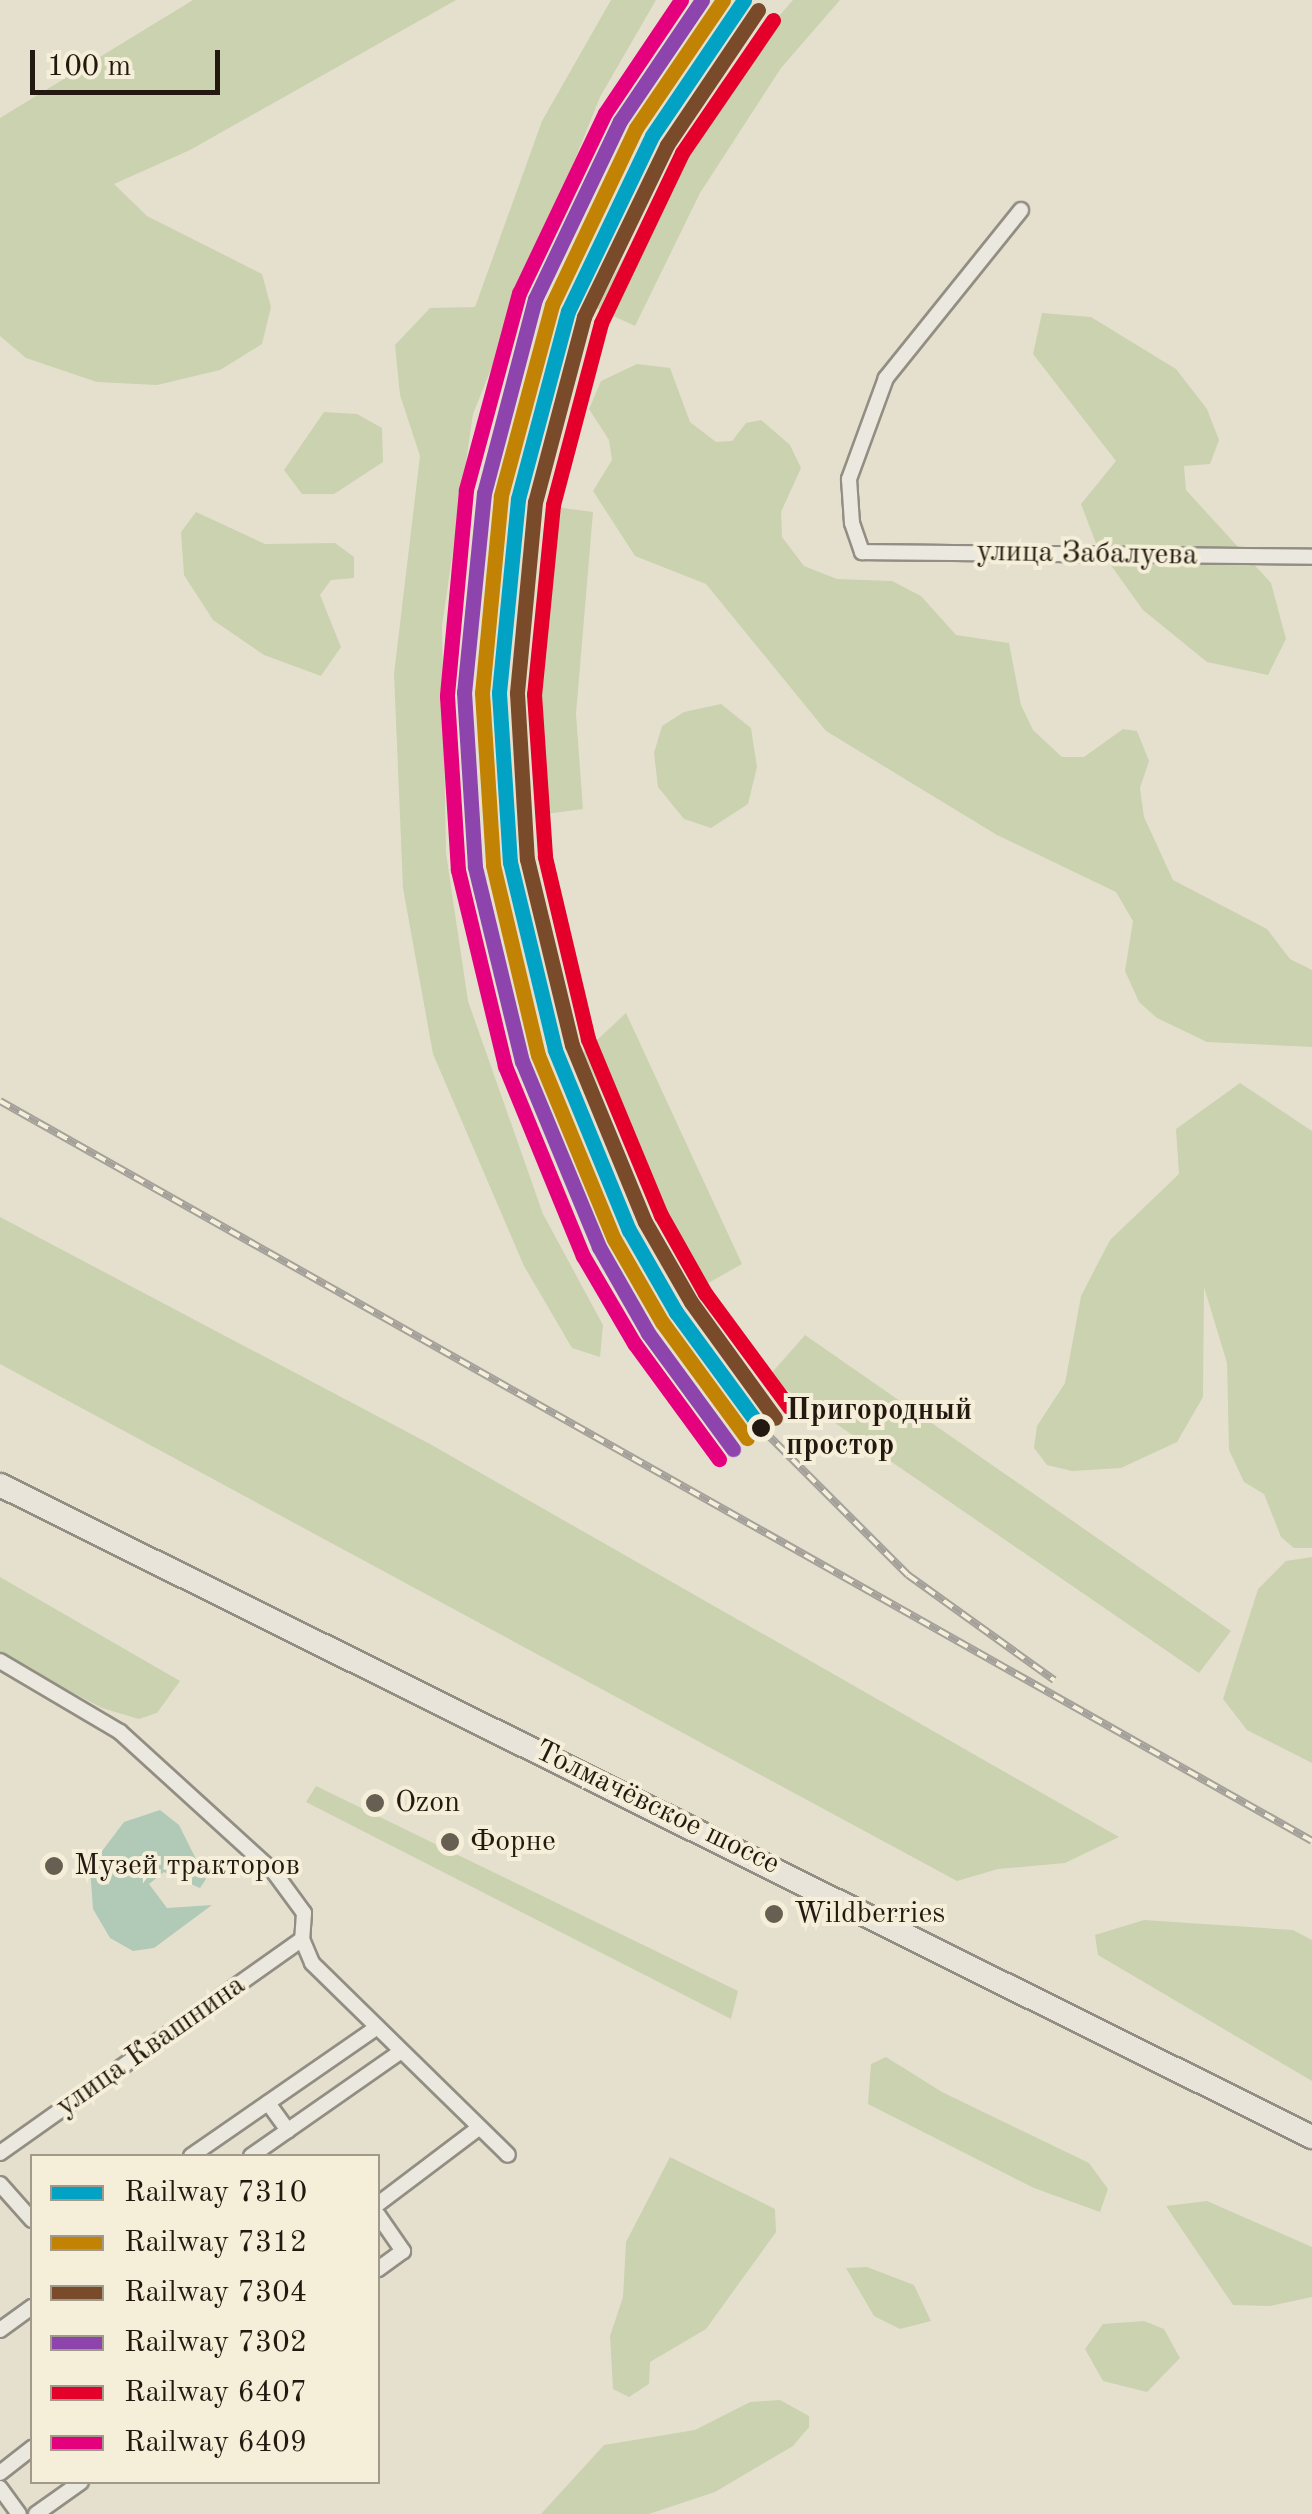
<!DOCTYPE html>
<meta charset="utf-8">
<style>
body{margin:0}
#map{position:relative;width:1312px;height:2514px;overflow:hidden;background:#e5e0ce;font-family:"Old Standard TT",serif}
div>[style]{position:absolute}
.green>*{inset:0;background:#cbd2af}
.water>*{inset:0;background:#b1cab8}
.roads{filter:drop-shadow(2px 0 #928e83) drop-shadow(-2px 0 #928e83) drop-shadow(0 2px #928e83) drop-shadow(0 -2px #928e83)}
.street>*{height:14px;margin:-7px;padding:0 7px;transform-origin:7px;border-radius:7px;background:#ebe8df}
.primary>*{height:22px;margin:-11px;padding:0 11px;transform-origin:11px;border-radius:11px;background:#e8e4da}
.rail>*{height:8px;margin-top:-4px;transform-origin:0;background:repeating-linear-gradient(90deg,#f5efd9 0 11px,#a4a19a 0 22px);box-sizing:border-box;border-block:2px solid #a4a19a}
.rail-1>*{height:15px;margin:-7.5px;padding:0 7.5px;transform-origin:7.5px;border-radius:7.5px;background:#02a2c5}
.rail-2>*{height:15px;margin:-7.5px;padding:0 7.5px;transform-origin:7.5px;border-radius:7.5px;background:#c28304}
.rail-3>*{height:15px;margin:-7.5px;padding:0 7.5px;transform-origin:7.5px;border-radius:7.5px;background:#7a4b2a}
.rail-4>*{height:15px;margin:-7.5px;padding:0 7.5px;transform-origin:7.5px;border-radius:7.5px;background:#8e44ad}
.rail-5>*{height:15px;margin:-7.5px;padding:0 7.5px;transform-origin:7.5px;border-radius:7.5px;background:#e4002b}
.rail-6>*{height:15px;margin:-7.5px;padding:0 7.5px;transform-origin:7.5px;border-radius:7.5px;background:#e5007d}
.dots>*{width:28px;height:28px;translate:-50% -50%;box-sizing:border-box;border:5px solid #f5efd9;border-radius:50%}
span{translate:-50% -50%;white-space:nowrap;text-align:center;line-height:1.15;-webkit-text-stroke:8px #f5efd9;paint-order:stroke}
.street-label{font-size:30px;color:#241911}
.stop-label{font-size:30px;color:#241911;font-weight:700}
.left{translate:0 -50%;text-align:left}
.poi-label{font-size:30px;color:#241911}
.legend{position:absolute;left:30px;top:2154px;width:350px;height:330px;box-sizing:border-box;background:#f5efd9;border:2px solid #a19989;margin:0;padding:12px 18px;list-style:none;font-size:30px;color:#241911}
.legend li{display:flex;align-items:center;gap:20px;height:50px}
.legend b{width:50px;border:2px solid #a19989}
.scale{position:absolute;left:30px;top:50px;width:190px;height:45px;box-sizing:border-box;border:5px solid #241911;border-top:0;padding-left:12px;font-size:30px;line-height:35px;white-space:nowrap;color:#241911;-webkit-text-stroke:8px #f5efd9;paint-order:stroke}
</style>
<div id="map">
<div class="green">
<div style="clip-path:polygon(193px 0,456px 0,190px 150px,114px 184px,147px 216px,262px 274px,271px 307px,262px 344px,220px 370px,157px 385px,97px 382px,26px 358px,0 336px,0 118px)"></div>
<div style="clip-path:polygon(611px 0,656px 0,600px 97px,473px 414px,442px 626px,446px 853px,468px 1001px,543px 1214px,603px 1325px,600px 1357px,572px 1348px,524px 1266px,433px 1054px,403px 888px,394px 674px,420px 456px,400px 395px,395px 345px,430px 308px,475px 307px,542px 121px)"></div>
<div style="clip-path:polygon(793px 0,840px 0,781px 68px,700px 193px,635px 326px,596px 308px,719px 85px)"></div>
<div style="clip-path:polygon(1042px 313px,1091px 317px,1176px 369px,1207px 409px,1219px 440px,1210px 464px,1184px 466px,1186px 490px,1271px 583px,1286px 639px,1268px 675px,1207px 662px,1143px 610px,1097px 546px,1081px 504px,1116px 461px,1033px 354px)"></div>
<div style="clip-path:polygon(637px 364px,670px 368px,690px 422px,716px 442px,732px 441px,746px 423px,761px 420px,790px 445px,801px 468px,781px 512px,782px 537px,804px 566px,837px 579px,892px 581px,921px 596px,956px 635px,1009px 643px,1021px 705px,1033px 730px,1062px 757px,1084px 757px,1123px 729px,1137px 731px,1149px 761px,1140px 788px,1144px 817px,1173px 880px,1267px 929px,1290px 959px,1312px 970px,1312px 1047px,1207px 1042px,1157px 1018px,1139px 1002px,1125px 971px,1133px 921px,1116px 892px,997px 835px,826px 731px,706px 584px,635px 556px,593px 491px,612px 460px,609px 440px,589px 409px,601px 381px)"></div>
<div style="clip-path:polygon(324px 412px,357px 414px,382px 428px,383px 462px,334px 494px,302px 494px,284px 470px)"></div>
<div style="clip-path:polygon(548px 506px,593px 512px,576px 714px,583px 809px,539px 815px,531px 719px)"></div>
<div style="clip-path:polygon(196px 512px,265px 544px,335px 543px,354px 557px,354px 578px,331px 580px,320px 595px,341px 647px,321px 676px,264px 655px,213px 620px,184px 575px,181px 532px)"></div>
<div style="clip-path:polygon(721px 704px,751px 728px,757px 767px,748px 804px,711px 828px,684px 819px,658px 787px,654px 753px,662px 726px,684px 712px)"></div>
<div style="clip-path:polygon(626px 1013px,742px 1264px,696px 1290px,583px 1053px)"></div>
<div style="clip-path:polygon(1240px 1083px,1312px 1131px,1312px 1548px,1294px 1548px,1281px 1537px,1264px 1494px,1244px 1482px,1229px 1450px,1227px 1363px,1204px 1287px,1203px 1397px,1177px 1442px,1121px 1468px,1072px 1471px,1047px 1465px,1034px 1448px,1037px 1426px,1065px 1383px,1081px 1296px,1110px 1240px,1179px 1174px,1176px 1129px)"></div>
<div style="clip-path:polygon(0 1217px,430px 1444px,1119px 1837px,1065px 1863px,998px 1869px,957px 1881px,0 1364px)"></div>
<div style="clip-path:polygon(805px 1335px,1231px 1631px,1199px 1673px,768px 1377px)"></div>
<div style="clip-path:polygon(1312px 1557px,1312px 1763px,1247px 1730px,1223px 1699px,1258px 1589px,1286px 1561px)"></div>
<div style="clip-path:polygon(0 1577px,180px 1681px,157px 1713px,139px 1719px,102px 1708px,0 1654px)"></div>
<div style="clip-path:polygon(316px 1786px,738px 1991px,731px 2019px,306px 1802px)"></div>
<div style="clip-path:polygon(1144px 1920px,1293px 1930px,1312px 1940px,1312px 2081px,1098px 1955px,1095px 1935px)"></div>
<div style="clip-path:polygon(886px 2057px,942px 2092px,1089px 2163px,1108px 2189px,1100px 2212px,1034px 2188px,868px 2104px,871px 2064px)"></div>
<div style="clip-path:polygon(670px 2157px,775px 2209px,776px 2232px,706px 2329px,650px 2362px,649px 2384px,629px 2397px,613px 2389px,610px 2336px,623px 2297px,626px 2242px)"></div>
<div style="clip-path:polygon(1207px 2201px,1312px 2247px,1312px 2297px,1270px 2306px,1233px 2305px,1166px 2206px)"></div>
<div style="clip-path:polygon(867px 2267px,914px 2285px,931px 2321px,900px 2329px,874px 2316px,846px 2268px)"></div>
<div style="clip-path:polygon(1144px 2321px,1164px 2329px,1180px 2358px,1147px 2392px,1103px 2381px,1085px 2349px,1103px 2324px)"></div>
<div style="clip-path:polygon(780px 2400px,809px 2416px,809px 2427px,793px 2446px,715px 2492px,649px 2514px,541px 2514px,604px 2445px,695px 2430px,750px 2402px)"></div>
</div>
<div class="water">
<div style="clip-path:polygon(160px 1810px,179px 1825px,206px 1879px,200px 1888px,164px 1872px,149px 1884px,167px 1908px,212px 1905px,154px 1948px,133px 1951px,110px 1938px,93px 1909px,90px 1867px,124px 1822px)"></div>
</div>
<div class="roads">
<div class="street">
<div style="left:1021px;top:210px;width:216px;rotate:128.8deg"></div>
<div style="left:886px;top:378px;width:108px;rotate:110.1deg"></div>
<div style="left:849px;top:479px;width:44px;rotate:86.1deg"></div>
<div style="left:852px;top:523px;width:31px;rotate:71deg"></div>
<div style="left:862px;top:552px;width:450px;rotate:0.6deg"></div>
<div style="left:0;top:1661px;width:139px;rotate:30.6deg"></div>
<div style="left:120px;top:1732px;width:208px;rotate:42.3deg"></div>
<div style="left:274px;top:1872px;width:51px;rotate:53.8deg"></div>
<div style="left:304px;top:1913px;width:26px;rotate:94deg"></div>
<div style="left:302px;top:1939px;width:26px;rotate:67deg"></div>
<div style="left:312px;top:1963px;width:274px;rotate:44.4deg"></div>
<div style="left:268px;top:2103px;width:34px;rotate:54deg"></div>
<div style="left:0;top:2153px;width:370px;rotate:-35.3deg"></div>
<div style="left:191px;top:2156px;width:225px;rotate:-34.7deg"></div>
<div style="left:251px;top:2156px;width:182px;rotate:-34.9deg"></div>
<div style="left:0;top:2184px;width:48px;rotate:48.4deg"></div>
<div style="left:378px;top:2204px;width:123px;rotate:-37.1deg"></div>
<div style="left:378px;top:2215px;width:44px;rotate:55.2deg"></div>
<div style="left:403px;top:2251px;width:31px;rotate:144deg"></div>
<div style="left:0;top:2330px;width:39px;rotate:-36deg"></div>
<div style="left:0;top:2473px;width:41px;rotate:-38deg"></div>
<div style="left:0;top:2488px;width:32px;rotate:54deg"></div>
<div style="left:36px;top:2514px;width:55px;rotate:-35.4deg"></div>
</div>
<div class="primary">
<div style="left:0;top:1485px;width:1465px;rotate:26.43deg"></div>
</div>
</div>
<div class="rail">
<div style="left:0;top:1101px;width:1506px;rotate:29.42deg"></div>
<div style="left:761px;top:1428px;width:208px;rotate:45deg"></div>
<div style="left:908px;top:1575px;width:180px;rotate:35.7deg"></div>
</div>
<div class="rail-1">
<div style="left:744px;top:0;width:164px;rotate:124.1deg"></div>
<div style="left:652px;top:136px;width:194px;rotate:115.6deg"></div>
<div style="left:568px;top:311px;width:195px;rotate:104.9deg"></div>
<div style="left:518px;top:499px;width:195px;rotate:95.6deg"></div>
<div style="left:499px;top:693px;width:169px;rotate:86.3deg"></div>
<div style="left:510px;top:862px;width:193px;rotate:76.5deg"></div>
<div style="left:555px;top:1050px;width:195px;rotate:67.7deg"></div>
<div style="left:629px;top:1230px;width:95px;rotate:60.2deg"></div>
<div style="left:676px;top:1312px;width:144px;rotate:53.8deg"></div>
</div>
<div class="rail-2">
<div style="left:723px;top:0;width:155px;rotate:124.2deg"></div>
<div style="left:636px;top:128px;width:196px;rotate:115.4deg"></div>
<div style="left:552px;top:305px;width:198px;rotate:105deg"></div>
<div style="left:501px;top:496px;width:198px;rotate:95.5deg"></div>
<div style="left:482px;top:693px;width:172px;rotate:86.3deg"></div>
<div style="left:493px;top:865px;width:195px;rotate:76.7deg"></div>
<div style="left:538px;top:1055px;width:199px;rotate:67.6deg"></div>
<div style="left:614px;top:1239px;width:96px;rotate:60deg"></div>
<div style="left:662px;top:1322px;width:144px;rotate:53.8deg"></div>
</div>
<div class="rail-3">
<div style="left:758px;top:10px;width:163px;rotate:124deg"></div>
<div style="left:667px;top:145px;width:191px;rotate:115.8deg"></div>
<div style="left:584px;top:317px;width:191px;rotate:104.8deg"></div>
<div style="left:535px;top:502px;width:192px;rotate:95.4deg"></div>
<div style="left:517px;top:693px;width:166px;rotate:86.6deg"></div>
<div style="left:527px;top:859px;width:191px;rotate:76.4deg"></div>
<div style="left:572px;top:1045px;width:191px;rotate:67.6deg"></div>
<div style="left:645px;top:1222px;width:92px;rotate:60.1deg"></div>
<div style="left:691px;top:1302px;width:143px;rotate:54.1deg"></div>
</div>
<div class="rail-4">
<div style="left:702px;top:0;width:146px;rotate:124.1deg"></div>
<div style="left:620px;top:121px;width:197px;rotate:115.5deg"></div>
<div style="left:535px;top:299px;width:201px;rotate:104.7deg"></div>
<div style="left:484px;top:493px;width:200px;rotate:95.7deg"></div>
<div style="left:464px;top:692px;width:175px;rotate:86.4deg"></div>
<div style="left:475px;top:867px;width:200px;rotate:76.4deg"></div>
<div style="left:522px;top:1061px;width:201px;rotate:67.5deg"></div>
<div style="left:599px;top:1247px;width:99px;rotate:60.3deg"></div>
<div style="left:648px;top:1333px;width:144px;rotate:53.8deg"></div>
</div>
<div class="rail-5">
<div style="left:773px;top:20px;width:161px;rotate:124.4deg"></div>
<div style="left:682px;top:153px;width:188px;rotate:115.5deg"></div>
<div style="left:601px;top:323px;width:188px;rotate:104.8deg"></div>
<div style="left:553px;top:505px;width:190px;rotate:95.7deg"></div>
<div style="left:534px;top:694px;width:163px;rotate:86.1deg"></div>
<div style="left:545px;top:857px;width:187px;rotate:76.7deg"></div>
<div style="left:588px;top:1039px;width:191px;rotate:67.5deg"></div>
<div style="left:661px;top:1215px;width:90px;rotate:60.6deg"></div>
<div style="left:705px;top:1293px;width:142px;rotate:53.6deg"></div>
</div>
<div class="rail-6">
<div style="left:681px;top:0;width:136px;rotate:123.9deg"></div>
<div style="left:605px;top:113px;width:199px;rotate:115.5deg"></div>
<div style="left:519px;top:293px;width:204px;rotate:105.1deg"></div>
<div style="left:466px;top:490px;width:207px;rotate:95.3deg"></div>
<div style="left:447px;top:696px;width:174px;rotate:86.4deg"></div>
<div style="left:458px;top:870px;width:202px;rotate:76.5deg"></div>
<div style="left:505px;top:1066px;width:205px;rotate:67.7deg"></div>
<div style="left:583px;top:1256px;width:101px;rotate:59.6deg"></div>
<div style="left:634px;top:1343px;width:144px;rotate:53.8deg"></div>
</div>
<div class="dots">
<div style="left:761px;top:1428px;background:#241911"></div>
<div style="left:375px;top:1803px;background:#685f53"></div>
<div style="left:450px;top:1842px;background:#685f53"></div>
<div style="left:54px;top:1866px;background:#685f53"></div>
<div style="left:774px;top:1914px;background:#685f53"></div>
</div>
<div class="street-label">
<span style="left:1087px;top:554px;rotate:1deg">улица Забалуева</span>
<span style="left:657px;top:1808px;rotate:26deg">Толмачёвское шоссе</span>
<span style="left:151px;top:2046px;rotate:-35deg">улица Квашнина</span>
</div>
<div class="stop-label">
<span class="left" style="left:786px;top:1428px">Пригородный<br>простор</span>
</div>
<div class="poi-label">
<span class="left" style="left:395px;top:1803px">Ozon</span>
<span class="left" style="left:470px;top:1842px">Форне</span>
<span class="left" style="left:74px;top:1866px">Музей тракторов</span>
<span class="left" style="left:794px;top:1914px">Wildberries</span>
</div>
<ul class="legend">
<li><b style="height:12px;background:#02a2c5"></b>Railway 7310</li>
<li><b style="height:12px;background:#c28304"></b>Railway 7312</li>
<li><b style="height:12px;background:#7a4b2a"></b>Railway 7304</li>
<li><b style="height:12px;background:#8e44ad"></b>Railway 7302</li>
<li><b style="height:12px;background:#e4002b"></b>Railway 6407</li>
<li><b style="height:12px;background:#e5007d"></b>Railway 6409</li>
</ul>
<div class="scale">100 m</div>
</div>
